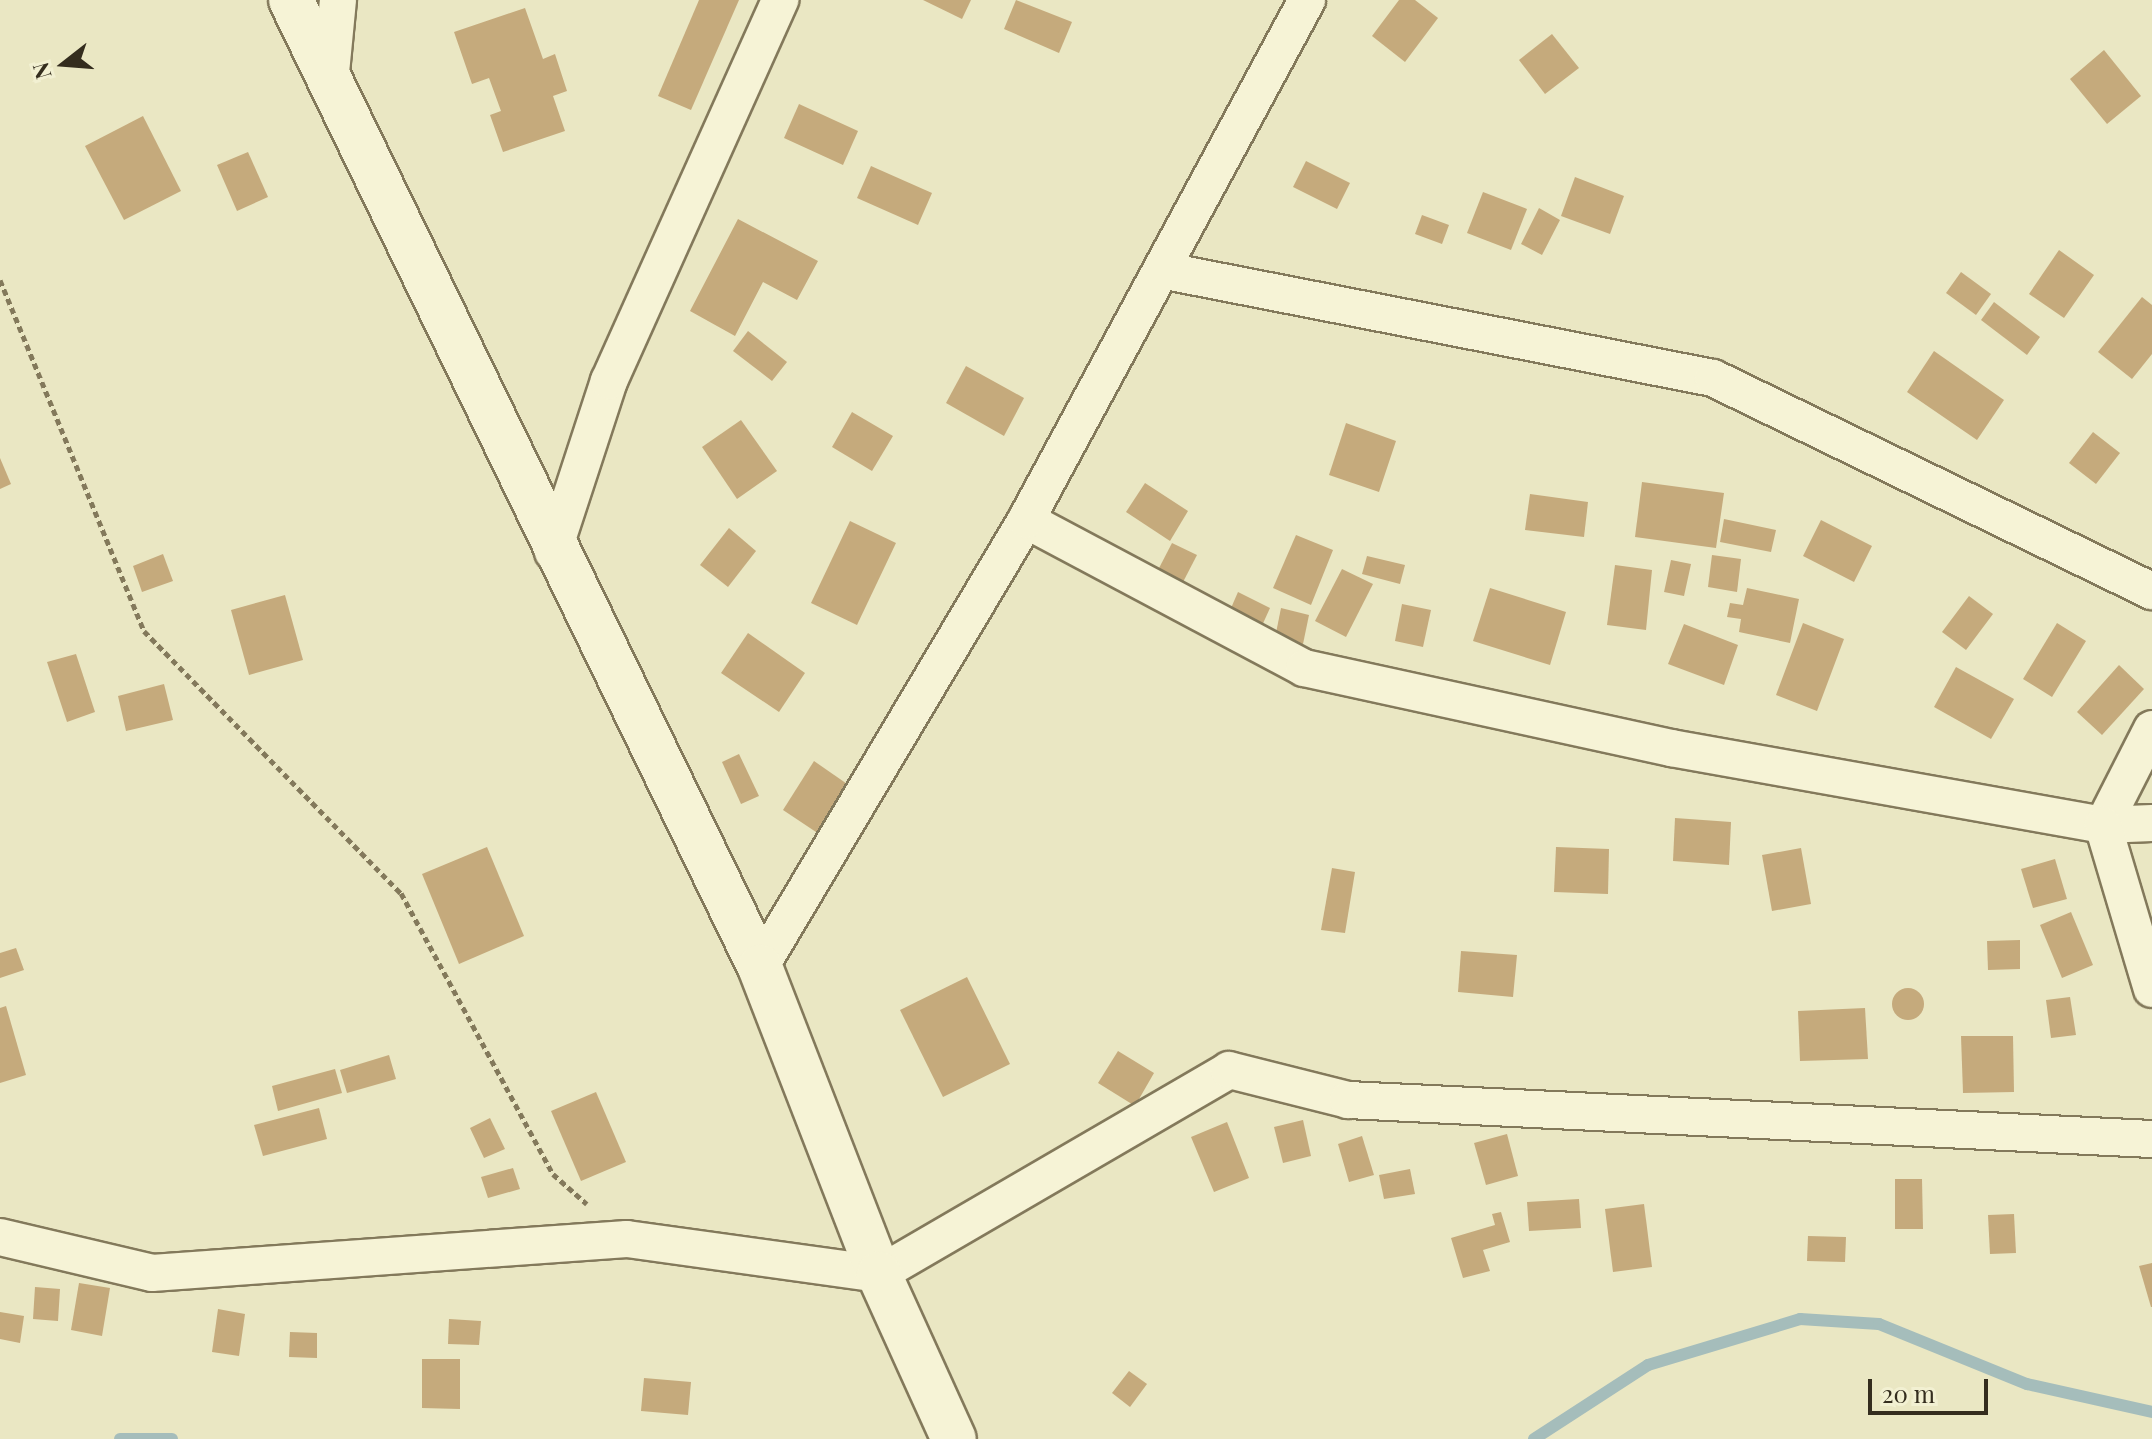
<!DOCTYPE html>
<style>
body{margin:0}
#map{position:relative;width:2152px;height:1439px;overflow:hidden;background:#eae7c3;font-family:"Playfair Display",serif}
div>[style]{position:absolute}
.stream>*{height:12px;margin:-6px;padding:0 6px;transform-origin:6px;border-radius:6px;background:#a5bdbb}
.building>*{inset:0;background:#c5aa7c}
.round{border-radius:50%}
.path>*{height:5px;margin-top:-2.5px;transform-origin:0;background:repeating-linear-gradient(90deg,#83795b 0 6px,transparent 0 10px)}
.roads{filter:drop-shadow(2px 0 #83795b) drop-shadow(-2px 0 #83795b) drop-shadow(0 2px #83795b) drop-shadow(0 -2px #83795b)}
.minor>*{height:36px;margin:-18px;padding:0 18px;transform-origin:18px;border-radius:18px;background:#f6f3d6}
.tertiary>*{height:44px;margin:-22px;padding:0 22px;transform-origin:22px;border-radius:22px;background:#f6f3d6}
span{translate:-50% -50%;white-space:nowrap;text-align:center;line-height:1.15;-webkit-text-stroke:7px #f2f0d2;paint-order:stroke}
.north{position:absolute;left:24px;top:24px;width:80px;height:80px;-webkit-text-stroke:6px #f2f0d2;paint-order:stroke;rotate:253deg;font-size:22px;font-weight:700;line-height:32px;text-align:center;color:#342d1e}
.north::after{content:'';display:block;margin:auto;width:28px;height:36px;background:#342d1e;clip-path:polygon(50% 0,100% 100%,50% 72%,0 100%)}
.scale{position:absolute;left:1868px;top:1379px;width:120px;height:36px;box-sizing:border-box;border:4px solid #342d1e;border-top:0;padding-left:10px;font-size:24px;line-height:28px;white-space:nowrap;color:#342d1e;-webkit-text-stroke:6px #f2f0d2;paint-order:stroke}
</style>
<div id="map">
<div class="stream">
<div style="left:120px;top:1439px;width:52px"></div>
<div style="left:1534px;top:1439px;width:136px;rotate:-33deg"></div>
<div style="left:1648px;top:1365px;width:159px;rotate:-16.8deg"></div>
<div style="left:1800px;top:1319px;width:79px;rotate:3.6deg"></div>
<div style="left:1879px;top:1324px;width:160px;rotate:22.1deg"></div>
<div style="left:2027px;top:1384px;width:128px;rotate:12.6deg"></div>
</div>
<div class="building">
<div style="clip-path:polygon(699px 0,739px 0,691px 110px,658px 96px)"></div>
<div style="clip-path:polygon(923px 0,971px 0,962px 19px)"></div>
<div style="clip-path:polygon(1016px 0,1072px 22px,1059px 53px,1004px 29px)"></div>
<div style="clip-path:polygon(1399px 0,1415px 0,1438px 18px,1405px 62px,1372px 36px)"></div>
<div style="clip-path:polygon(525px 8px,543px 59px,555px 54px,567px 91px,553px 96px,565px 131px,503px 152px,490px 115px,501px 111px,489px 78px,472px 84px,454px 32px)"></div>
<div style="clip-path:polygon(1552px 34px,1579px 68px,1545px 94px,1519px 60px)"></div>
<div style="clip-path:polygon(2104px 50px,2141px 96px,2107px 124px,2070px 79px)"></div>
<div style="clip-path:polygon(799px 104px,858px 131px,843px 165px,784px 138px)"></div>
<div style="clip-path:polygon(143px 116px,181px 191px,124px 220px,85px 146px)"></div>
<div style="clip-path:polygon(248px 152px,268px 197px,237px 211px,217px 165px)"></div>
<div style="clip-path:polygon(1306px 161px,1350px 183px,1337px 209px,1293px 187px)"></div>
<div style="clip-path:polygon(871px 166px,932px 193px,918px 225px,857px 198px)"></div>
<div style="clip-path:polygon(1575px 177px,1624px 196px,1610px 234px,1561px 216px)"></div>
<div style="clip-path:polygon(1483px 192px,1527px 209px,1511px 250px,1467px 233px)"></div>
<div style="clip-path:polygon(1539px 208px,1560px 220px,1542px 255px,1521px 244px)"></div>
<div style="clip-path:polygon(1422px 215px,1449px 225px,1442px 244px,1415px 234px)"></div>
<div style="clip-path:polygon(738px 219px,818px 261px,797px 300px,763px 282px,735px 336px,690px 311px)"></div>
<div style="clip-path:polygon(2059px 250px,2094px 275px,2064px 318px,2029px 294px)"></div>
<div style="clip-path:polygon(1961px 272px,1991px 294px,1976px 315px,1946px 293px)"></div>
<div style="clip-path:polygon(2142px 297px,2152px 305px,2152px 354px,2132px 379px,2098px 352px)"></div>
<div style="clip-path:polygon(1994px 302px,2040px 337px,2027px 355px,1981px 320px)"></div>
<div style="clip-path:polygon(748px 331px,787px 362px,772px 381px,733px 351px)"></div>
<div style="clip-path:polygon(1934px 351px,2004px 400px,1977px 440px,1907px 392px)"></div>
<div style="clip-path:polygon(966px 366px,1024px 398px,1004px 436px,946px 403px)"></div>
<div style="clip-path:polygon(852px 412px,893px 436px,872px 471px,832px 447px)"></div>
<div style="clip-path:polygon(741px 420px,777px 471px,737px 499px,702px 447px)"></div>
<div style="clip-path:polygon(1346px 423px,1396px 441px,1379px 492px,1329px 475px)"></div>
<div style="clip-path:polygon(2093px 432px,2120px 453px,2096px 484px,2069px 463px)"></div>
<div style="clip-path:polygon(0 458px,11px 484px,0 489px)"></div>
<div style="clip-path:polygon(1642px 482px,1724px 493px,1716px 548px,1635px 537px)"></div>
<div style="clip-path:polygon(1145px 483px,1188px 511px,1170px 541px,1126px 512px)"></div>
<div style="clip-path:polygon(1530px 494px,1588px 502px,1584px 537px,1525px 530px)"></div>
<div style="clip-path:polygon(1724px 519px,1776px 530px,1771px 552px,1720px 542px)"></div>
<div style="clip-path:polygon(1821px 520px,1872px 546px,1854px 582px,1803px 556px)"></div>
<div style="clip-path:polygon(850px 521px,896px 543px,857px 625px,811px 603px)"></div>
<div style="clip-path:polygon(729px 528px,756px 551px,728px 587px,700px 565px)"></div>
<div style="clip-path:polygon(1296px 535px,1333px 550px,1311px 605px,1273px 588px)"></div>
<div style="clip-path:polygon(1172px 543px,1197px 555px,1182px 584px,1157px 572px)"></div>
<div style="clip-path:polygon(163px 554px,173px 581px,142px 592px,133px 566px)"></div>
<div style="clip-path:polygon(1712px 555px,1741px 559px,1737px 592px,1708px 587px)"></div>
<div style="clip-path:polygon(1367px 556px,1405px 565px,1400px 584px,1362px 574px)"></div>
<div style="clip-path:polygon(1671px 560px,1691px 564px,1684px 596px,1664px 592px)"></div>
<div style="clip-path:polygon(1615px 565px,1652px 570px,1646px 630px,1607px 625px)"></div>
<div style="clip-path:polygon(1342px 569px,1373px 584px,1346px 637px,1315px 621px)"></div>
<div style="clip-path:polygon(1490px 588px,1566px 612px,1550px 665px,1473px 641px)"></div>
<div style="clip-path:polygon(1747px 588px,1799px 599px,1790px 643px,1739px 632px,1741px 619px,1727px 617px,1730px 603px,1743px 605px)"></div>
<div style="clip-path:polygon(1238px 592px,1270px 608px,1260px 630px,1228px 615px)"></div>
<div style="clip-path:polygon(285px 595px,303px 660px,249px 675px,231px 610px)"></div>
<div style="clip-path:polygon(1969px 596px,1993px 614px,1966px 650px,1942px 632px)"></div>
<div style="clip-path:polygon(1402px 604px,1431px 610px,1423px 647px,1395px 641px)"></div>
<div style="clip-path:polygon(1281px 608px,1309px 615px,1303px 644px,1275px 638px)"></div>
<div style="clip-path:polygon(1803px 623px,1844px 639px,1817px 711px,1776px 695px)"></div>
<div style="clip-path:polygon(2057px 623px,2086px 641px,2052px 697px,2023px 679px)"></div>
<div style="clip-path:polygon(1684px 624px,1738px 645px,1724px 685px,1668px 664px)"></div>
<div style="clip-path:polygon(748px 633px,805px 673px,779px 712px,721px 673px)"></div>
<div style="clip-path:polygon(76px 654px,95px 712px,67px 722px,47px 662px)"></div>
<div style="clip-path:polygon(2119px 665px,2144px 689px,2102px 735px,2077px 712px)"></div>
<div style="clip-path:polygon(1956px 667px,2014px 699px,1991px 739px,1934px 707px)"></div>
<div style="clip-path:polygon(164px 684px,173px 720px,126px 731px,118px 696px)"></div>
<div style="clip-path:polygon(739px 754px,759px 796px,741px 804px,722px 762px)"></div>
<div style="clip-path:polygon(814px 761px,850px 786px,819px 834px,783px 810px)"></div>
<div style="clip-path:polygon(1675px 818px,1731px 822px,1729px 865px,1673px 861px)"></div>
<div style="clip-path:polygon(487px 847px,524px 936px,459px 964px,422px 874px)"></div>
<div style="clip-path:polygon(1556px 847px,1609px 849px,1608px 894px,1554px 892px)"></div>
<div style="clip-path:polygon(1801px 848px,1811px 904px,1772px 911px,1762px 855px)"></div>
<div style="clip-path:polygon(2055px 859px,2067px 899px,2033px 908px,2021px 869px)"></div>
<div style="clip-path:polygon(1332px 868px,1355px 872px,1345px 933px,1321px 930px)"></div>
<div style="clip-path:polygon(2071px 912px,2093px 965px,2062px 978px,2040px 925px)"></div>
<div style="clip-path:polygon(2020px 940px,2020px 969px,1988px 970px,1987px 941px)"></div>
<div style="clip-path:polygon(16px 948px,24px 970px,0 978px,0 953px)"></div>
<div style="clip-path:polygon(1461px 951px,1517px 955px,1513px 997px,1458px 992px)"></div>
<div style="clip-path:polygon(967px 977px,1010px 1064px,943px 1097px,900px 1010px)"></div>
<div class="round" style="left:1892px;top:988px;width:32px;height:32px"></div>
<div style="clip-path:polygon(2070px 997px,2076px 1035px,2051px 1038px,2046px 1000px)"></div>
<div style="clip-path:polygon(6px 1006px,26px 1075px,0 1083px,0 1008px)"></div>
<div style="clip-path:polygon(1865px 1008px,1868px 1059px,1800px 1061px,1798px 1011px)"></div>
<div style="clip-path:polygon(1961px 1036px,2013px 1036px,2014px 1092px,1963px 1093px)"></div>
<div style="clip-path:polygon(1118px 1051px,1154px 1073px,1135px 1106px,1098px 1083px)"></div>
<div style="clip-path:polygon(389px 1055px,396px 1079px,347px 1093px,340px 1070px)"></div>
<div style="clip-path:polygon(335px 1069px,342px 1093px,278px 1111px,272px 1086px)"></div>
<div style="clip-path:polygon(596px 1092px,626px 1162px,581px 1181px,551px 1111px)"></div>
<div style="clip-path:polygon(319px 1108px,327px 1139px,263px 1156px,254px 1125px)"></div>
<div style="clip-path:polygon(490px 1118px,505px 1149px,484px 1158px,470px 1128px)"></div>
<div style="clip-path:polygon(1303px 1120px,1311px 1156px,1283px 1163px,1274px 1127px)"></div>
<div style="clip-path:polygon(1227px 1122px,1249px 1178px,1214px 1192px,1191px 1137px)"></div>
<div style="clip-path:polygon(1507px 1134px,1518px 1176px,1486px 1185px,1474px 1143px)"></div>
<div style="clip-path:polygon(1362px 1136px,1374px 1175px,1349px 1182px,1338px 1144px)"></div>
<div style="clip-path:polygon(513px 1168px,520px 1189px,488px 1198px,481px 1177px)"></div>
<div style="clip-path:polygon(1410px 1169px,1415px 1194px,1384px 1199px,1379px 1175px)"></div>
<div style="clip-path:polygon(1895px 1179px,1922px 1179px,1923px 1229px,1895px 1229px)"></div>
<div style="clip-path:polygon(1579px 1199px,1581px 1228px,1529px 1231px,1527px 1202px)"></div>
<div style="clip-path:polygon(1644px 1204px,1652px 1267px,1613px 1272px,1605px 1209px)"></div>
<div style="clip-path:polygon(1501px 1212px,1510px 1242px,1483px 1250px,1490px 1271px,1463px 1278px,1451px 1238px,1495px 1225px,1492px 1214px)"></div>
<div style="clip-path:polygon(2014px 1214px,2016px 1253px,1990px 1254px,1988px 1215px)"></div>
<div style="clip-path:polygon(1808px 1236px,1846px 1237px,1845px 1262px,1807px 1261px)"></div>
<div style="clip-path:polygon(2152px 1263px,2152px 1307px,2151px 1307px,2139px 1266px)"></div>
<div style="clip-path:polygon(79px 1283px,110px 1288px,102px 1336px,71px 1330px)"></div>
<div style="clip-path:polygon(35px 1287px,60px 1289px,58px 1321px,33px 1319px)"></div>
<div style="clip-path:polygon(218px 1309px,245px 1314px,239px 1356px,212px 1352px)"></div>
<div style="clip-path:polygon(0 1312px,24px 1316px,20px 1343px,0 1339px)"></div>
<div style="clip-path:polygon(449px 1319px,481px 1321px,479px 1345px,448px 1344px)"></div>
<div style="clip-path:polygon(290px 1332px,317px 1333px,317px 1358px,289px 1357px)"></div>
<div style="clip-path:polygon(422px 1359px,460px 1359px,460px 1409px,422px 1408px)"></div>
<div style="clip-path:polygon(1129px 1371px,1147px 1384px,1130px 1407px,1112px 1393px)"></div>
<div style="clip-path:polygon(644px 1378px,691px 1382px,688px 1415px,641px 1411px)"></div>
</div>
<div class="path">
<div style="left:0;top:280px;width:379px;rotate:67.7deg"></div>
<div style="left:144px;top:631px;width:367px;rotate:45.6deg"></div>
<div style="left:401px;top:893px;width:319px;rotate:61.6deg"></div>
<div style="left:553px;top:1174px;width:45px;rotate:41.4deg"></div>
</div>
<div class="roads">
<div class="minor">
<div style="left:330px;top:83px;width:83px;rotate:-84.5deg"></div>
<div style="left:1166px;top:271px;width:557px;rotate:11.07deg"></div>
<div style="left:1713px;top:378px;width:488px;rotate:25.9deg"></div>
<div style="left:1026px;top:520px;width:315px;rotate:28deg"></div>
<div style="left:1304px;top:668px;width:376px;rotate:12.3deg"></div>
<div style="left:1671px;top:748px;width:439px;rotate:10.1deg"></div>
<div style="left:2103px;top:825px;width:49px;rotate:-2.3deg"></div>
<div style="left:553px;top:552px;width:180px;rotate:-71.9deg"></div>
<div style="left:609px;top:381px;width:418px;rotate:-65.8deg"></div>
<div style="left:2152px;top:729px;width:108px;rotate:117deg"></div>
<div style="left:2103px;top:825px;width:171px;rotate:73.4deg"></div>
<div style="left:760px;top:967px;width:520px;rotate:-59.24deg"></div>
<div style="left:1026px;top:520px;width:591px;rotate:-61.61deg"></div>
<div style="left:0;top:1237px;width:156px;rotate:13.3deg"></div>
<div style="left:152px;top:1273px;width:476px;rotate:-4.1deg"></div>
<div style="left:627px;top:1239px;width:254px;rotate:7.9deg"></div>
<div style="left:879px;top:1274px;width:405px;rotate:-30.2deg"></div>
<div style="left:1229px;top:1070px;width:123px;rotate:14.1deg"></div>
<div style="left:1348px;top:1100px;width:805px;rotate:2.78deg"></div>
</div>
<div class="tertiary">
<div style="left:291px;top:0;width:1075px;rotate:64.13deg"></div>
<div style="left:760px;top:967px;width:329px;rotate:68.8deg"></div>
<div style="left:879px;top:1274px;width:181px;rotate:65.6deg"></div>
</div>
</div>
<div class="north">N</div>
<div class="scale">20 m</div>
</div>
